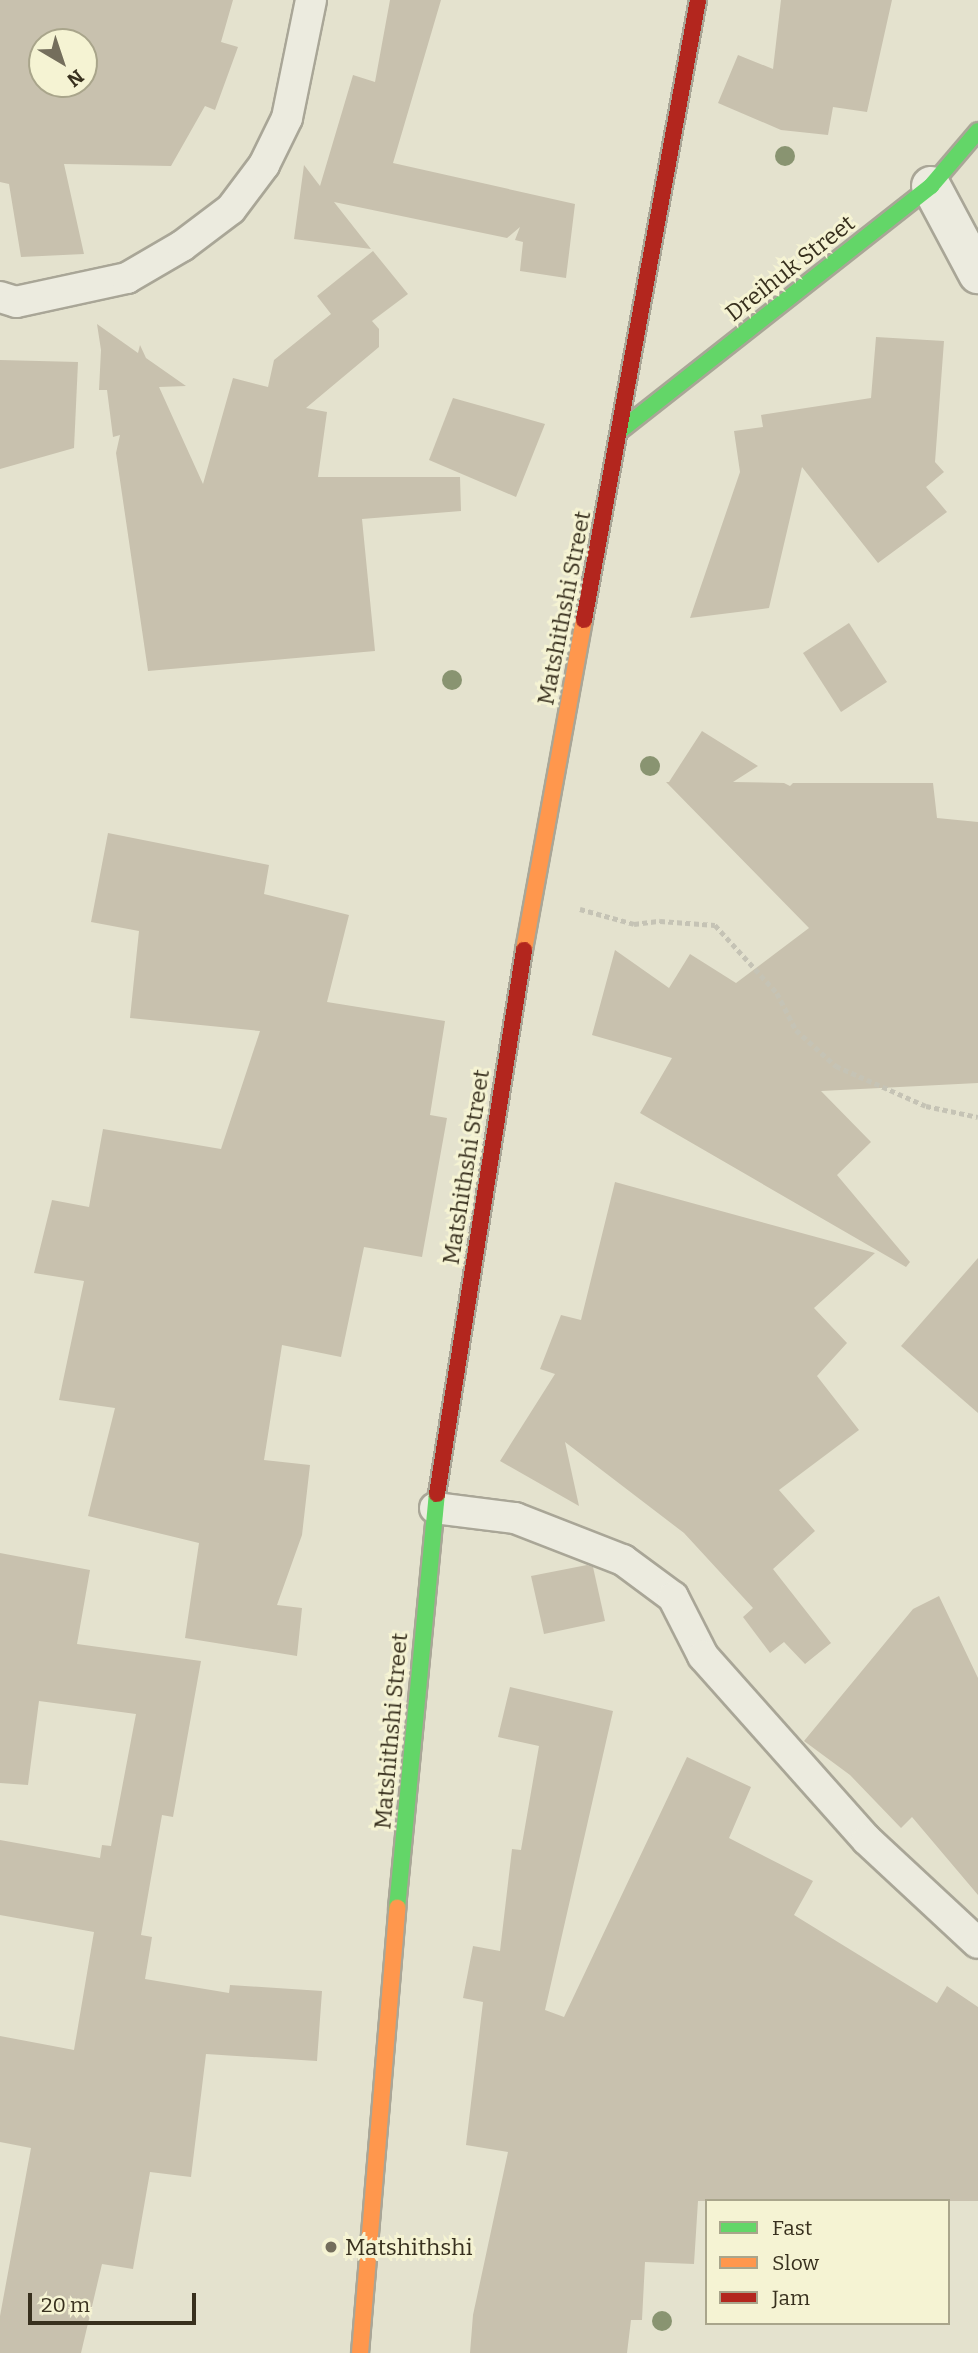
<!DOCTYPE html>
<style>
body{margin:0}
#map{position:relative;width:978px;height:2353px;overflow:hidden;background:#e4e2ce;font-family:Bitter,serif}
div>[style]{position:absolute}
.building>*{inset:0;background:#c8c1ae}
.path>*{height:4.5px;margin-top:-2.25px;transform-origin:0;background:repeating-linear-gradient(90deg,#c5c3b5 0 5px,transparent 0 8.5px)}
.roads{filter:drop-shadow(2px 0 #a9a697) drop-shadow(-2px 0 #a9a697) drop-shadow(0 2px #a9a697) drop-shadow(0 -2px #a9a697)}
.lane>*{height:30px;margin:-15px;padding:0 15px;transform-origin:15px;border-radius:15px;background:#ecebdf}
.street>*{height:38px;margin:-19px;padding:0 19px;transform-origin:19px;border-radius:19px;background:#ecebdf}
.fast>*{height:16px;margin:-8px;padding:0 8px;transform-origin:8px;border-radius:8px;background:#63d668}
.slow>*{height:16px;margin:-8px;padding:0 8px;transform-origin:8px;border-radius:8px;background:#ff974d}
.jam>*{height:16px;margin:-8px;padding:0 8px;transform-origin:8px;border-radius:8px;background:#b3261e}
.trees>*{width:20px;height:20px;margin:-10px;border-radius:50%;background:#899471}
.dots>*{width:19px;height:19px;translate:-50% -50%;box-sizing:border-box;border:4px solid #f5f3d3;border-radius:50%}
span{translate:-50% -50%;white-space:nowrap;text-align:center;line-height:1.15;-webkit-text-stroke:6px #f5f3d3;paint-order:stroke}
.street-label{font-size:23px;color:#38301e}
.poi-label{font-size:23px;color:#38301e}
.left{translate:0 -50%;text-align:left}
.legend{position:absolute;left:705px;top:2199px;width:245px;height:126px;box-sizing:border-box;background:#f5f3d3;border:2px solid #a9a58b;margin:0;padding:9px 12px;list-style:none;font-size:21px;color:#38301e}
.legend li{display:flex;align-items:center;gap:14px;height:35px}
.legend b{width:35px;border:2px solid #a9a58b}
.north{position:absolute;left:28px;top:28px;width:70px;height:70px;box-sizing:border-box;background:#f5f3d3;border:2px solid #a9a58b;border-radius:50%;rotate:141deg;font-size:19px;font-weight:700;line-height:28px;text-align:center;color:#38301e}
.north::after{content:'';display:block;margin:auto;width:24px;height:32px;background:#746e5c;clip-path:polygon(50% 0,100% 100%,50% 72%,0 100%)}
.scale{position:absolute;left:28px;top:2293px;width:168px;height:32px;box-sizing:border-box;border:4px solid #38301e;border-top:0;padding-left:9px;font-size:21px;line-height:24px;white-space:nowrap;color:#38301e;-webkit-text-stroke:5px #f5f3d3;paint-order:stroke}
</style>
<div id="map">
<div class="building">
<div style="clip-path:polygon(evenodd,0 0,233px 0,221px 42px,238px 47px,215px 110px,205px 106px,171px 166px,64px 164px,84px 254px,21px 257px,9px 184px,0 182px,0 0,42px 42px,84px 42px,84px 84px,42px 84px,42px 42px)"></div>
<div style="clip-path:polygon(390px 0,441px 0,393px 163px,575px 204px,566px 278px,520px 271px,523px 242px,515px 240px,520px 227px,507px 238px,334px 202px,371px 249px,294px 239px,304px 165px,320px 186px,353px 75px,375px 82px)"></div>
<div style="clip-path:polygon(781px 0,892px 0,867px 112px,833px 107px,828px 135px,781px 130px,718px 103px,738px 55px,773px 69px)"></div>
<div style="clip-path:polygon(373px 251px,408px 294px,372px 321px,379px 329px,379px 347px,306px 408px,327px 412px,318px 477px,460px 477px,461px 511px,362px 519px,375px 651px,148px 671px,116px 453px,120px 435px,113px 437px,107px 390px,99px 390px,101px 350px,97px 324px,138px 353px,140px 345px,146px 358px,186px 386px,159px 387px,203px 484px,233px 378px,268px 387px,274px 360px,331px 314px,317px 296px)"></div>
<div style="clip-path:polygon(876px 337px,944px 341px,935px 462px,944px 472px,926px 487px,947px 512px,878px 563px,802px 467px,769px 608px,690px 618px,740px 472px,734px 431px,763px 427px,761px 415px,871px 398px)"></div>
<div style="clip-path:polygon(0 360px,78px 362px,74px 448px,0 469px)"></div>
<div style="clip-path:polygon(453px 398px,545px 424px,516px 497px,429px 460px)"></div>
<div style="clip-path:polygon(849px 623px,887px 682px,841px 712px,803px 653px)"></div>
<div style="clip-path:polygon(702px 731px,758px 766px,733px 782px,784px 783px,790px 786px,793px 783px,933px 783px,937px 818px,978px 822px,978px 1083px,821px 1091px,871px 1142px,837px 1175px,910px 1262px,906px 1267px,640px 1113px,672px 1058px,592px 1035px,615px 950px,669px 988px,690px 954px,736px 983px,809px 928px,666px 782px,669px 782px)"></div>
<div style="clip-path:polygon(108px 833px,269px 865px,264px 894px,349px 915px,327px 1002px,445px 1021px,430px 1115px,447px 1118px,422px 1257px,364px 1247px,341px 1357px,282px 1345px,264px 1460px,310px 1465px,302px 1535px,277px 1605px,302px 1608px,297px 1656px,185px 1638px,199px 1543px,88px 1516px,115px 1408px,59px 1400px,84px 1281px,34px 1273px,52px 1200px,89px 1207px,103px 1129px,221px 1149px,260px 1031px,130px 1018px,139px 931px,91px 922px)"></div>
<div style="clip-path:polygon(615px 1182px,875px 1253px,814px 1308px,847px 1343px,817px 1376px,859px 1430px,779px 1490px,815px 1531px,773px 1569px,831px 1643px,805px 1664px,784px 1642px,770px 1653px,743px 1617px,753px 1608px,684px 1533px,565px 1442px,579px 1506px,500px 1461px,555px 1374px,540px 1369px,561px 1315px,581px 1320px)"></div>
<div style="clip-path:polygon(978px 1258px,978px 1413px,901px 1346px)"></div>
<div style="clip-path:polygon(0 1553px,90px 1570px,77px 1644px,201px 1661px,173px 1817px,162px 1815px,141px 1935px,152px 1937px,145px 1979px,229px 1993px,230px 1985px,322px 1991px,317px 2061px,206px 2054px,191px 2177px,150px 2172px,133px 2269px,102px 2264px,81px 2353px,0 2353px,0 2316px,31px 2148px,0 2142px,0 2036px,74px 2050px,94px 1932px,0 1915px,0 1840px,100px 1858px,102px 1845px,111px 1846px,136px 1714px,39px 1701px,28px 1785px,0 1783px)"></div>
<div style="clip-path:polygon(587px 1565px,593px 1567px,605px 1621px,544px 1634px,531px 1576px)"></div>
<div style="clip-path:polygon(939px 1596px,978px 1678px,978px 1895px,912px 1817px,901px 1828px,850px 1775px,804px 1741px,913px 1609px)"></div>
<div style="clip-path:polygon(510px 1687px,613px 1711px,545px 2010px,564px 2017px,687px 1757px,751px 1787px,729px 1838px,813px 1881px,794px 1915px,937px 2003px,947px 1986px,978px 2007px,978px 2201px,698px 2201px,694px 2264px,645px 2262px,642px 2320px,631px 2320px,627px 2353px,470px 2353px,473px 2315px,508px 2152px,466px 2145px,483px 2002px,463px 1998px,473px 1946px,500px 1951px,512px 1849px,521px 1850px,539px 1746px,498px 1737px)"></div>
</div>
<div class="path">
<div style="left:580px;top:909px;width:56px;rotate:15.5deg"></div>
<div style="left:634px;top:924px;width:26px;rotate:-7deg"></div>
<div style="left:660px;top:921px;width:55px;rotate:4.2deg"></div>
<div style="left:715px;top:925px;width:92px;rotate:47.6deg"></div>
<div style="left:777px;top:993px;width:42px;rotate:62.8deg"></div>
<div style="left:796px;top:1030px;width:54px;rotate:42deg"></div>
<div style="left:836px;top:1066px;width:98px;rotate:24deg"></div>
<div style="left:926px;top:1106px;width:53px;rotate:11.9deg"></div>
</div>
<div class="roads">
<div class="lane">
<div style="left:0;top:297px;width:17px;rotate:17deg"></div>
<div style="left:16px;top:302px;width:114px;rotate:-12.2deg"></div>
<div style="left:127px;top:278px;width:64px;rotate:-30.2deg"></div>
<div style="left:182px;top:246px;width:61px;rotate:-37.1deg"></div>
<div style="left:231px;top:209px;width:55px;rotate:-53.1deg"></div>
<div style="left:264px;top:165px;width:52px;rotate:-63.9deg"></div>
<div style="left:287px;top:118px;width:120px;rotate:-78.5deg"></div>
<div style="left:435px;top:1508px;width:81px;rotate:7.1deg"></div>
<div style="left:515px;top:1518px;width:116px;rotate:21.3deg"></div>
<div style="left:623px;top:1560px;width:62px;rotate:36.5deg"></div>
<div style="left:673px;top:1597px;width:66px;rotate:63deg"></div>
<div style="left:703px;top:1656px;width:246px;rotate:48.3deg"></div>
<div style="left:867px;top:1840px;width:151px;rotate:42.9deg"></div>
</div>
<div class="street">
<div style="left:931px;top:186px;width:100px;rotate:61.9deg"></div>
</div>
<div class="fast">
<div style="left:621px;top:430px;width:395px;rotate:-38.2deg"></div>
<div style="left:931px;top:186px;width:72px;rotate:-49.5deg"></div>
<div style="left:397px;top:1908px;width:416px;rotate:-84.5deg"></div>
</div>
<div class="slow">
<div style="left:524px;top:950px;width:335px;rotate:-79.7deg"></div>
<div style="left:360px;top:2353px;width:447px;rotate:-85.2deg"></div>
</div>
<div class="jam">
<div style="left:584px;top:620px;width:630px;rotate:-79.58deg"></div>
<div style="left:437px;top:1494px;width:551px;rotate:-80.91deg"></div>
</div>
</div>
<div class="trees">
<div style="left:785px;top:156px"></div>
<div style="left:452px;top:680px"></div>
<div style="left:650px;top:766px"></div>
<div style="left:662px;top:2321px"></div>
</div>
<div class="dots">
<div style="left:331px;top:2247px;background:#746e5c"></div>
</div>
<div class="street-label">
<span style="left:790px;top:268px;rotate:-38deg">Dreihuk Street</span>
<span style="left:564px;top:608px;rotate:-79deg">Matshithshi Street</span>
<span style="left:466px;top:1167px;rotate:-81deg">Matshithshi Street</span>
<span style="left:391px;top:1731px;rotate:-85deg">Matshithshi Street</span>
</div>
<div class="poi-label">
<span class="left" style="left:345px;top:2247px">Matshithshi</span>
</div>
<ul class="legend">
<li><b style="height:9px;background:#63d668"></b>Fast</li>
<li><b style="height:9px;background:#ff974d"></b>Slow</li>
<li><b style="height:9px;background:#b3261e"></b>Jam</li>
</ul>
<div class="north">N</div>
<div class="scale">20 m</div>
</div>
